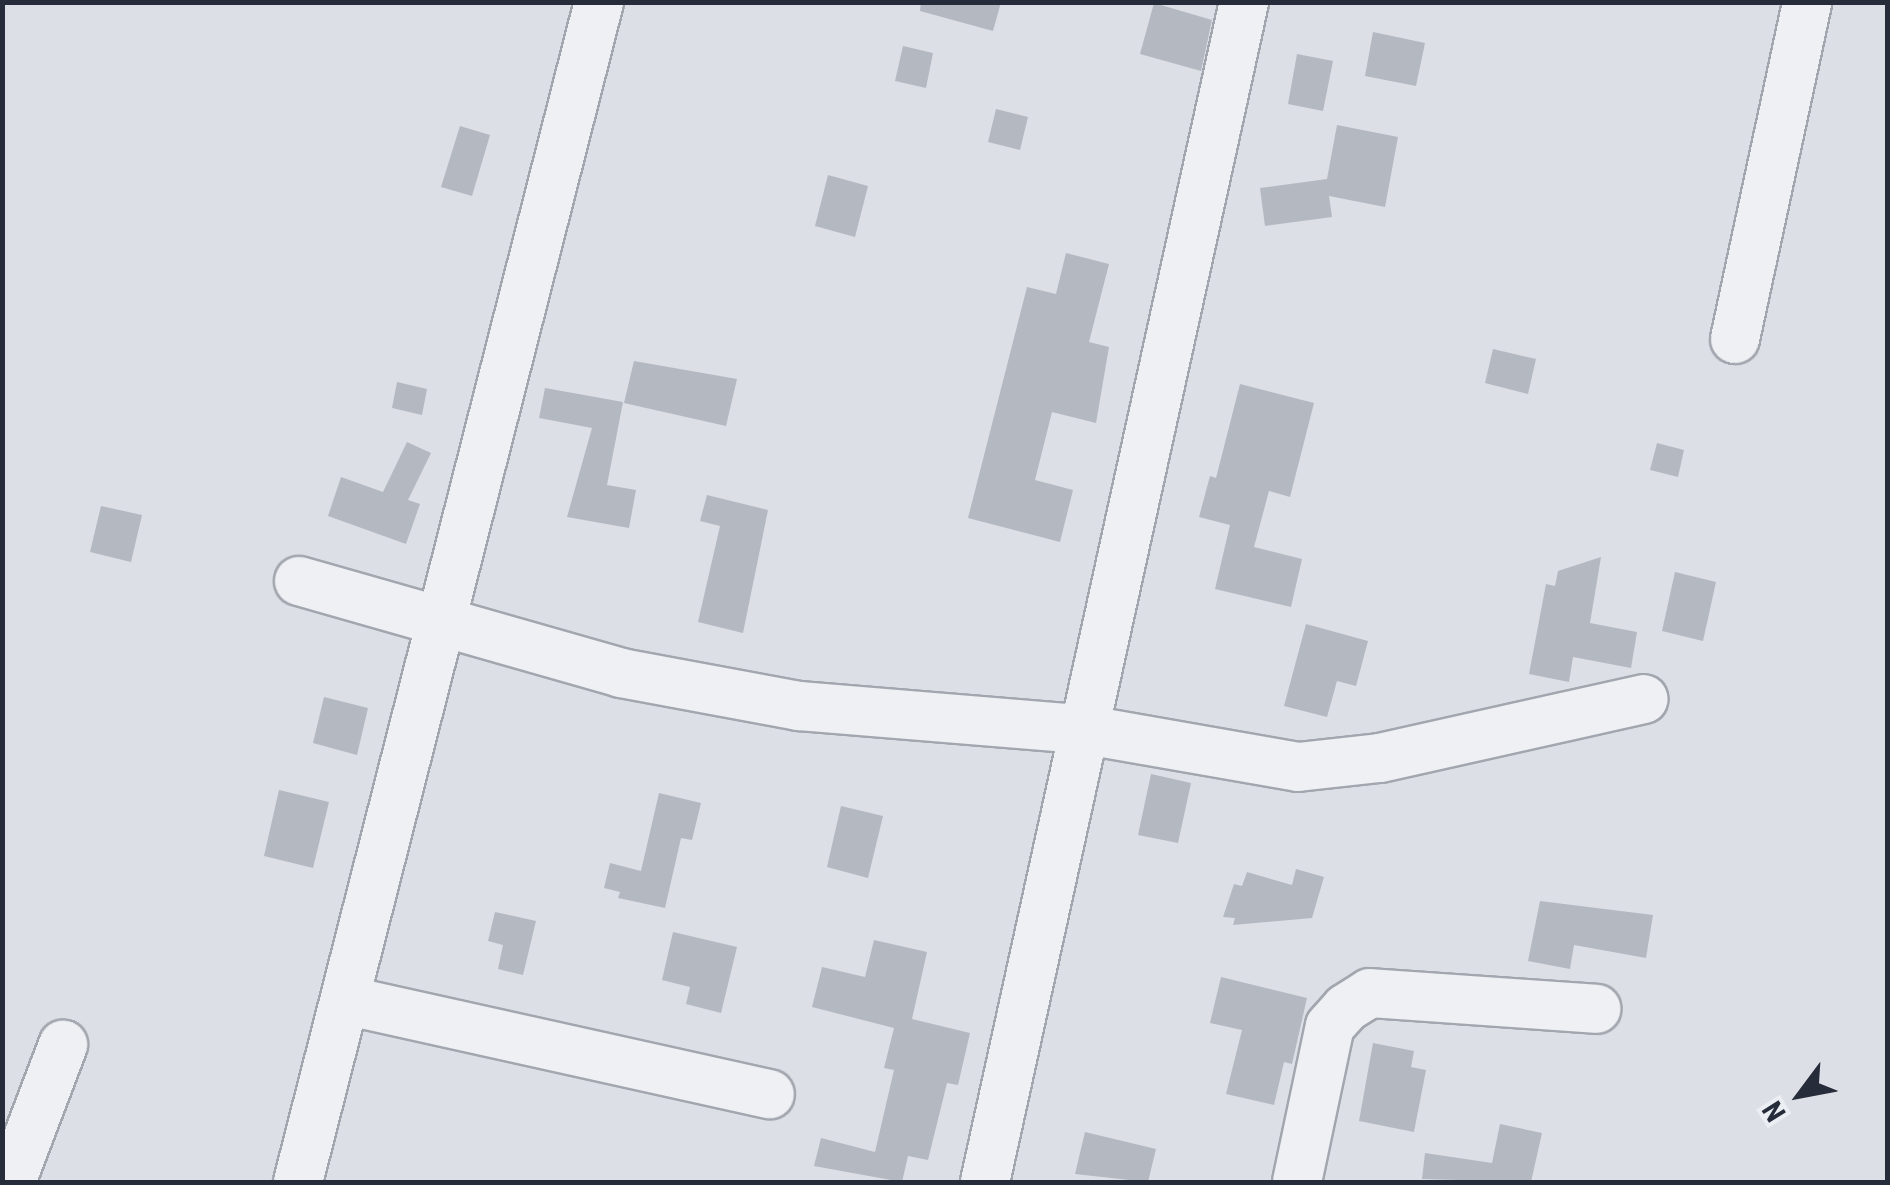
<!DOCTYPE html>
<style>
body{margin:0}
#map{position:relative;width:1890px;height:1185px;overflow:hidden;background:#dcdfe5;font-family:"Roboto Condensed",sans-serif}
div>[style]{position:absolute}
.building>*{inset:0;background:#b4b8c1}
.roads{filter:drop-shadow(2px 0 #a2a6ae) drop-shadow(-2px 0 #a2a6ae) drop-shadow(0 2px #a2a6ae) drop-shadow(0 -2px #a2a6ae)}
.minor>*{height:48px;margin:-24px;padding:0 24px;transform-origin:24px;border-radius:24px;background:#eef0f4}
span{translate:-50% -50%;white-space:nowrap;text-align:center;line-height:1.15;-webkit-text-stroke:10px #ebeef3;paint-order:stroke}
.frame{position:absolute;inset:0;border:5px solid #272c3a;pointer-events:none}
.north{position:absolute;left:1750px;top:1045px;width:100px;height:100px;-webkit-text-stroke:8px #ebeef3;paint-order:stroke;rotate:238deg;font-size:28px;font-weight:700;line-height:40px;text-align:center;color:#272c3a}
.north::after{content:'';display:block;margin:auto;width:35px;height:45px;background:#272c3a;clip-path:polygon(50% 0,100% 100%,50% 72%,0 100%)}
</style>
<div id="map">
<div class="building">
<div style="clip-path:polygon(921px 2px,1001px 2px,993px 31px,920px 11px)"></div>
<div style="clip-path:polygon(1154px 3px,1212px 20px,1201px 71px,1140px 54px)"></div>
<div style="clip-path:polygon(1373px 32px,1425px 43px,1416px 86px,1365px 76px)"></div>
<div style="clip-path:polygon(903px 46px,933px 53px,926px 88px,895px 81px)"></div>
<div style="clip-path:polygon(1297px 54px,1333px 61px,1323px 111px,1288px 104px)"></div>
<div style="clip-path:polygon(996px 109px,1028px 117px,1020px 150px,988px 142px)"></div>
<div style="clip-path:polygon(1337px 125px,1398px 137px,1385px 207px,1329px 196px,1332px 217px,1265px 226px,1260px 188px,1327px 179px)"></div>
<div style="clip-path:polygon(460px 126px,490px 135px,472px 196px,441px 187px)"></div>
<div style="clip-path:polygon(828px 175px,868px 186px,855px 237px,815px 226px)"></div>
<div style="clip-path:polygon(1066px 253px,1109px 264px,1089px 342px,1109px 347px,1096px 423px,1052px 412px,1035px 480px,1073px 490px,1060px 542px,968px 518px,1027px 287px,1056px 294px)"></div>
<div style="clip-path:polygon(1493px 349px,1536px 359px,1528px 394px,1485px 383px)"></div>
<div style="clip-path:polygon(634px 361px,737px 379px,726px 426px,624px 403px)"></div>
<div style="clip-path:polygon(397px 382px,427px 389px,422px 415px,392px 408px)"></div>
<div style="clip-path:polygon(1240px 384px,1314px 403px,1290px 497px,1269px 491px,1254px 547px,1302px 559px,1291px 607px,1215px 589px,1230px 525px,1199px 517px,1210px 476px,1216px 478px)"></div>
<div style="clip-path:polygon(545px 388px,623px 402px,607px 485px,636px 490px,629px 528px,567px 517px,592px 428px,539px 418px)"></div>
<div style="clip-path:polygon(407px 442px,431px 453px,408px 500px,420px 504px,406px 544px,328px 516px,341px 477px,383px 492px)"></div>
<div style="clip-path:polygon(1657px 443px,1684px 450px,1678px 477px,1650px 470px)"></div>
<div style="clip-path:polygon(707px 495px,768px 510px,743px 633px,698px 622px,720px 526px,700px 521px)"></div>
<div style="clip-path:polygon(101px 506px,142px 515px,131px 562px,90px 552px)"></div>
<div style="clip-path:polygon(1601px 557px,1590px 623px,1637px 632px,1631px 668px,1573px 657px,1569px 682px,1529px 674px,1546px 584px,1555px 586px,1558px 571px)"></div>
<div style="clip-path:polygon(1675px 572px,1716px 582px,1703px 641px,1662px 631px)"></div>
<div style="clip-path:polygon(1306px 624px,1368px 641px,1356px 686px,1337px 681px,1327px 717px,1284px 706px)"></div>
<div style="clip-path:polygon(324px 697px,368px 708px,357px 755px,313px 743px)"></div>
<div style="clip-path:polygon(1151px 774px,1191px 783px,1178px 843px,1138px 835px)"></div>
<div style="clip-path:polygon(279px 790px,329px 802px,313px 868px,264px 856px)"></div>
<div style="clip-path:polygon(659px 793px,701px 803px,692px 840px,681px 838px,665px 908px,618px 898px,620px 892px,604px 888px,610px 863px,641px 871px)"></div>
<div style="clip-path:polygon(841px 806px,883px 816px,868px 878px,827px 867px)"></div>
<div style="clip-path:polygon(1296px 869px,1324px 877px,1312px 918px,1233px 925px,1235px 918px,1223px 917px,1234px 884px,1242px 886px,1247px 872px,1292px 885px)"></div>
<div style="clip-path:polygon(1540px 901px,1653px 915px,1646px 958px,1574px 945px,1570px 969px,1528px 961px)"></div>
<div style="clip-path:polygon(495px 912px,536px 921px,523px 975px,498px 969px,503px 945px,488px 941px)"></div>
<div style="clip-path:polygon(673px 932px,737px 947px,721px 1013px,686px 1004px,690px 987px,662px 980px)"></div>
<div style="clip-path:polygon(874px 940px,927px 952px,912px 1019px,970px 1033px,958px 1085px,947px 1083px,928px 1160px,908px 1156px,902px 1182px,814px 1166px,821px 1138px,875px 1152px,894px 1070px,884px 1068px,894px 1028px,812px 1007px,822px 967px,865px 977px)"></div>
<div style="clip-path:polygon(1221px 977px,1307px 998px,1292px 1064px,1284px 1062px,1274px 1105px,1226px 1094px,1242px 1030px,1210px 1023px)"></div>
<div style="clip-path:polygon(1373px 1043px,1414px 1051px,1411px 1067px,1426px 1070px,1414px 1132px,1359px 1121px)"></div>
<div style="clip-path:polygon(1500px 1124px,1542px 1133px,1531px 1182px,1422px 1179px,1425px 1153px,1492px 1163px)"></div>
<div style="clip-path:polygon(1085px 1132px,1156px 1149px,1148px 1182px,1075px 1174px)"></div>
</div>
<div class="roads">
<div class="minor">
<div style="left:1735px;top:339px;width:345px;rotate:-77.9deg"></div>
<div style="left:299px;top:581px;width:335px;rotate:15.9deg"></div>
<div style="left:621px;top:673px;width:181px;rotate:10.5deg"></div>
<div style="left:799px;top:706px;width:283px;rotate:4.7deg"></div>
<div style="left:1081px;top:729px;width:220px;rotate:9.9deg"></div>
<div style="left:1298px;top:767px;width:82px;rotate:-6.3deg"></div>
<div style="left:1380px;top:758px;width:270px;rotate:-12.6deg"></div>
<div style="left:349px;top:1001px;width:431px;rotate:12.5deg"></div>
<div style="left:11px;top:1182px;width:147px;rotate:-69.2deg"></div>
<div style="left:298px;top:1182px;width:1218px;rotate:-75.69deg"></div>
<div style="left:985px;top:1182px;width:1208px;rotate:-77.62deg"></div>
<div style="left:1297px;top:1182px;width:159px;rotate:-78.1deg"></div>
<div style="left:1330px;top:1026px;width:24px;rotate:-48deg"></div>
<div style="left:1346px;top:1008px;width:28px;rotate:-32deg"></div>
<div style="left:1370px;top:993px;width:227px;rotate:4deg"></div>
</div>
</div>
<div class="frame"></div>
<div class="north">N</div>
</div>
